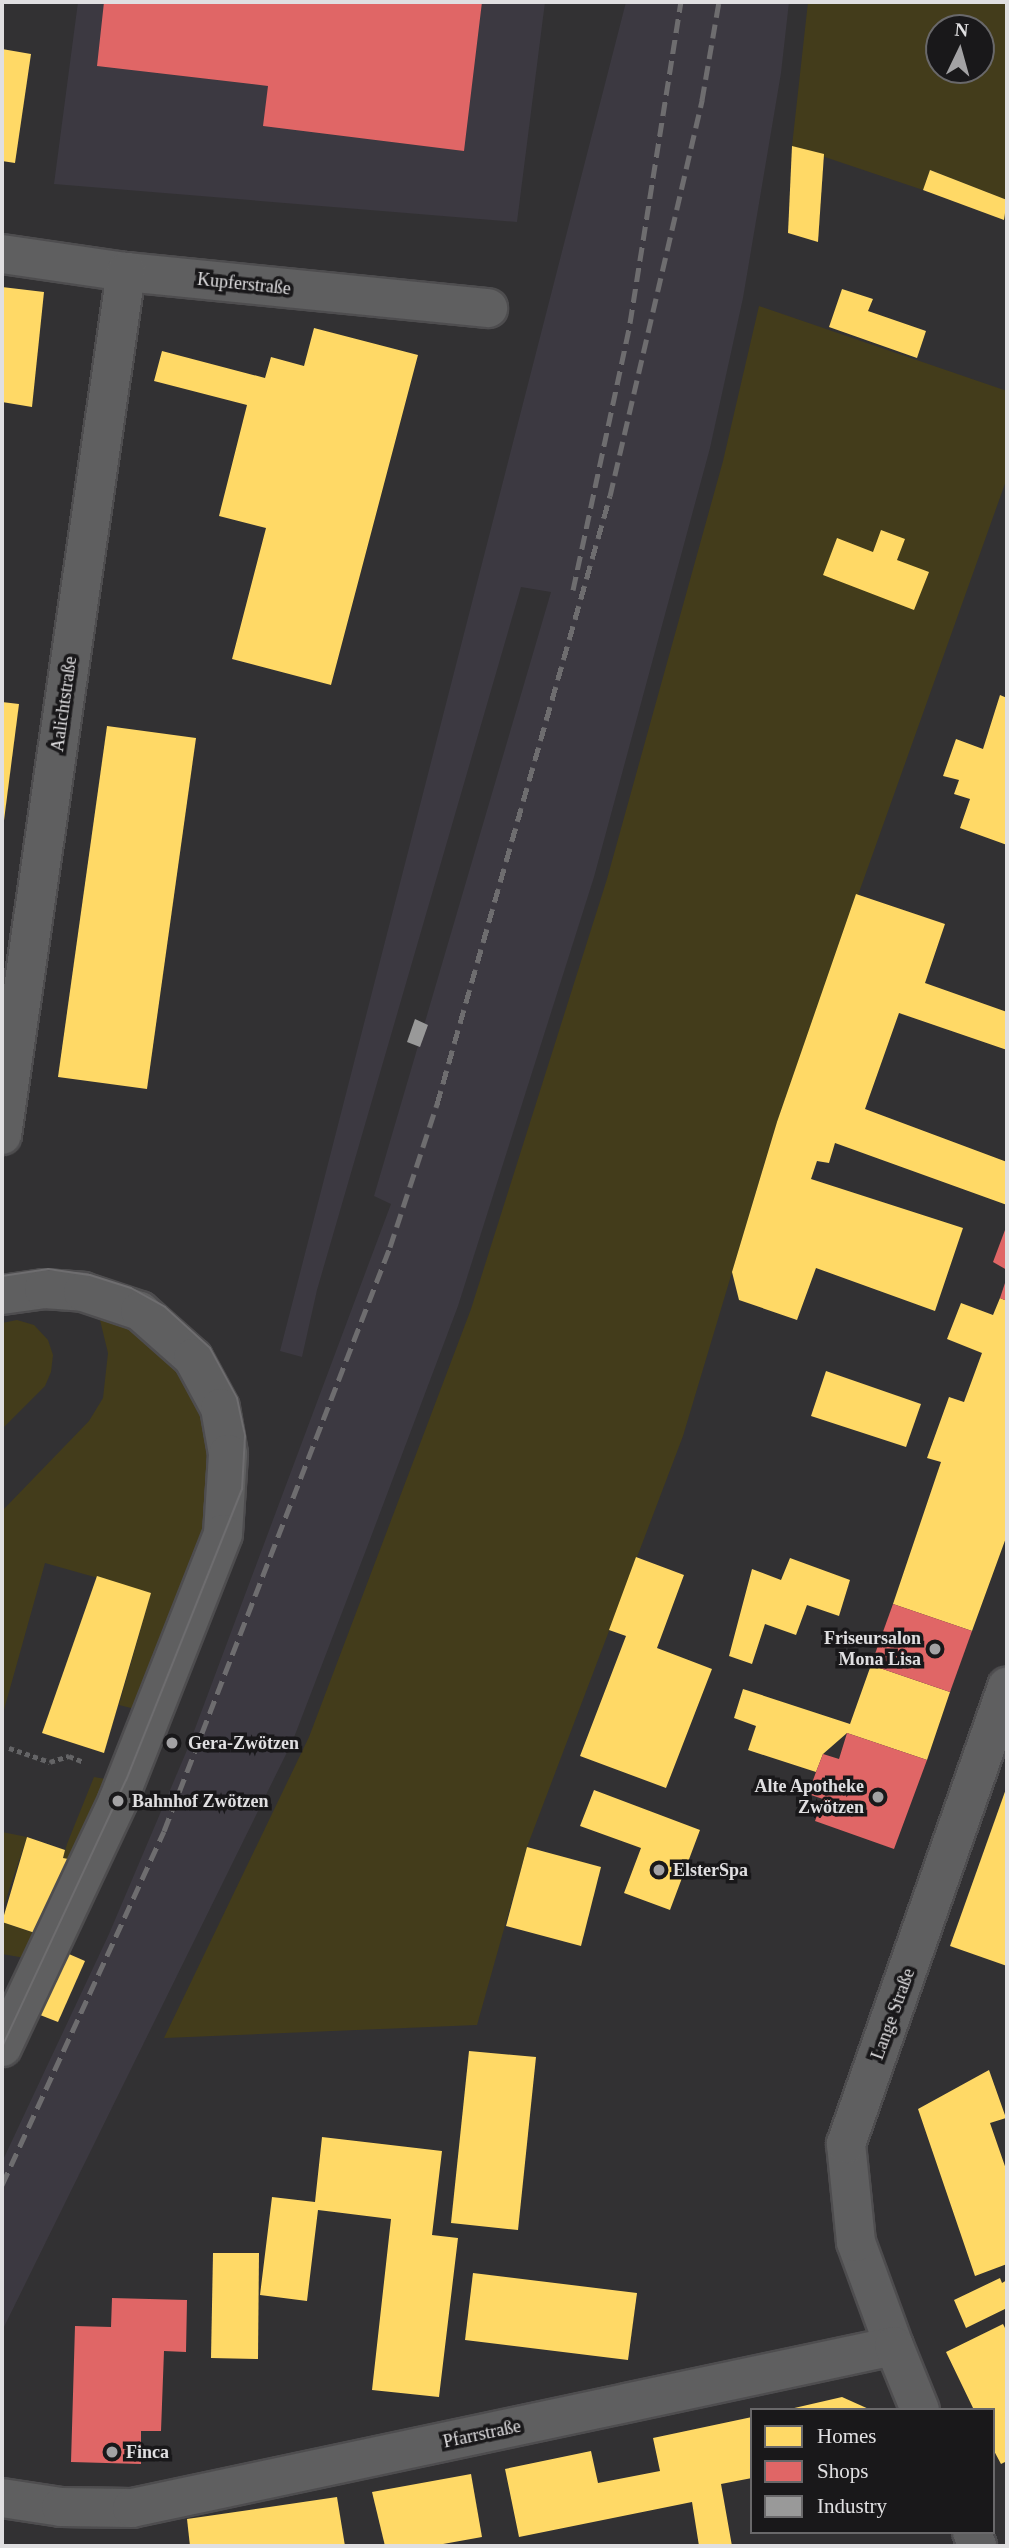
<!DOCTYPE html>
<meta charset="utf-8">
<style>
body{margin:0}
#map{position:relative;width:1009px;height:2548px;overflow:hidden;background:#323133;font-family:Georgia,serif}
div>[style]{position:absolute}
.built>*{inset:0;background:#3c3941}
.green>*{inset:0;background:#433c1b}
.homes>*{inset:0;background:#ffd966}
.shops>*{inset:0;background:#e06666}
.industry>*{inset:0;background:#999}
.path>*{height:4.5px;margin-top:-2.25px;transform-origin:0;background:repeating-linear-gradient(90deg,#646466 0 5px,transparent 0 8.5px)}
.roads{filter:drop-shadow(2px 0 #4e4d4f) drop-shadow(-2px 0 #4e4d4f) drop-shadow(0 2px #4e4d4f) drop-shadow(0 -2px #4e4d4f)}
.minor>*{height:38px;margin:-19px;padding:0 19px;transform-origin:19px;border-radius:19px;background:#5f5f60}
.tram>*{height:2px;margin:-1px;padding:0 1px;transform-origin:1px;border-radius:1px;background:#6e6d6f}
.rail>*{height:5px;margin-top:-2.5px;transform-origin:0;background:repeating-linear-gradient(90deg,#6e6d6f 0 14px,transparent 0 21px)}
.dots>*{width:19px;height:19px;translate:-50% -50%;box-sizing:border-box;border:4px solid #19181a;border-radius:50%}
span{translate:-50% -50%;white-space:nowrap;text-align:center;line-height:1.15;-webkit-text-stroke:7px #19181a;paint-order:stroke}
.street-label{font-size:18px;color:#e0dfe1}
.poi-label{font-size:18px;color:#e0dfe1;font-weight:700}
.right{translate:-100% -50%;text-align:right}
.left{translate:0 -50%;text-align:left}
.frame{position:absolute;inset:0;border:4px solid #e0dfe1;pointer-events:none}
.legend{position:absolute;left:750px;top:2408px;width:245px;height:126px;box-sizing:border-box;background:#19181a;border:2px solid #69686a;margin:0;padding:9px 12px;list-style:none;font-size:21px;color:#e0dfe1}
.legend li{display:flex;align-items:center;gap:14px;height:35px}
.legend b{width:35px;border:2px solid #69686a}
.north{position:absolute;left:925px;top:14px;width:70px;height:70px;box-sizing:border-box;background:#19181a;border:2px solid #69686a;border-radius:50%;rotate:5deg;font-size:19px;font-weight:700;line-height:28px;text-align:center;color:#e0dfe1}
.north::after{content:'';display:block;margin:auto;width:24px;height:32px;background:#a3a2a4;clip-path:polygon(50% 0,100% 100%,50% 72%,0 100%)}
</style>
<div id="map">
<div class="built">
<div style="clip-path:polygon(78px 2px,545px 2px,517px 222px,54px 184px)"></div>
<div style="clip-path:polygon(626px 2px,789px 2px,781px 73px,743px 298px,710px 448px,594px 877px,458px 1306px,366px 1550px,293px 1740px,2px 2331px,2px 2162px,109px 1934px,187px 1750px,391px 1204px,374px 1196px,551px 592px,521px 587px,317px 1290px,302px 1357px,280px 1351px)"></div>
</div>
<div class="green">
<div style="clip-path:polygon(evenodd,808px 2px,1007px 2px,1007px 200px,930px 170px,923px 190px,792px 146px,808px 2px,939px 28px,981px 28px,981px 70px,939px 70px,939px 28px)"></div>
<div style="clip-path:polygon(759px 306px,1007px 391px,1007px 478px,777px 1122px,683px 1436px,527px 1847px,477px 2025px,164px 2038px,309px 1737px,471px 1309px,607px 879px,723px 461px)"></div>
<div style="clip-path:polygon(106px 1313px,161px 1345px,198px 1397px,210px 1461px,202px 1562px,139px 1710px,119px 1705px,151px 1593px,45px 1563px,2px 1717px,2px 1511px,89px 1421px,103px 1398px,108px 1353px,100px 1320px)"></div>
<div style="clip-path:polygon(17px 1320px,34px 1325px,48px 1340px,53px 1355px,51px 1372px,45px 1386px,2px 1429px,2px 1323px)"></div>
<div style="clip-path:polygon(94px 1777px,111px 1780px,31px 1959px,2px 1954px,2px 1922px,37px 1934px,55px 1897px,68px 1860px,63px 1858px,67px 1844px)"></div>
<div style="clip-path:polygon(2px 1832px,27px 1837px,2px 1911px)"></div>
</div>
<div class="homes">
<div style="clip-path:polygon(2px 49px,31px 54px,15px 163px,2px 161px)"></div>
<div style="clip-path:polygon(792px 146px,824px 154px,818px 242px,788px 233px)"></div>
<div style="clip-path:polygon(930px 170px,1007px 200px,1004px 220px,923px 190px)"></div>
<div style="clip-path:polygon(2px 287px,44px 292px,32px 407px,2px 402px)"></div>
<div style="clip-path:polygon(842px 289px,873px 299px,868px 311px,926px 331px,917px 358px,829px 327px)"></div>
<div style="clip-path:polygon(314px 328px,418px 355px,331px 685px,232px 659px,266px 528px,219px 516px,247px 405px,154px 381px,162px 351px,265px 378px,271px 357px,304px 366px)"></div>
<div style="clip-path:polygon(881px 530px,905px 539px,897px 560px,929px 572px,914px 610px,823px 575px,837px 538px,873px 552px)"></div>
<div style="clip-path:polygon(1000px 695px,1007px 698px,1007px 845px,960px 828px,970px 799px,954px 794px,959px 780px,943px 776px,956px 739px,983px 749px)"></div>
<div style="clip-path:polygon(2px 702px,19px 704px,3px 828px,2px 828px)"></div>
<div style="clip-path:polygon(107px 726px,196px 738px,147px 1089px,58px 1077px)"></div>
<div style="clip-path:polygon(856px 894px,945px 924px,925px 983px,1007px 1012px,1007px 1050px,899px 1013px,865px 1109px,1007px 1162px,1007px 1205px,835px 1143px,829px 1163px,817px 1161px,811px 1179px,963px 1228px,935px 1311px,816px 1268px,797px 1320px,739px 1300px,732px 1272px,777px 1122px)"></div>
<div style="clip-path:polygon(1000px 1298px,1007px 1301px,1007px 1535px,972px 1631px,893px 1604px,941px 1462px,927px 1458px,949px 1397px,964px 1402px,982px 1353px,947px 1339px,961px 1303px,993px 1315px)"></div>
<div style="clip-path:polygon(826px 1371px,921px 1404px,906px 1447px,811px 1416px)"></div>
<div style="clip-path:polygon(636px 1557px,684px 1575px,657px 1648px,712px 1669px,666px 1788px,580px 1756px,626px 1636px,609px 1630px)"></div>
<div style="clip-path:polygon(790px 1558px,850px 1580px,839px 1616px,807px 1605px,796px 1635px,765px 1624px,752px 1664px,729px 1656px,752px 1569px,781px 1580px)"></div>
<div style="clip-path:polygon(97px 1576px,151px 1593px,104px 1753px,42px 1733px)"></div>
<div style="clip-path:polygon(871px 1665px,950px 1692px,927px 1760px,847px 1733px,823px 1754px,816px 1772px,748px 1750px,756px 1726px,734px 1718px,743px 1689px,850px 1724px)"></div>
<div style="clip-path:polygon(1007px 1786px,1007px 1966px,950px 1946px)"></div>
<div style="clip-path:polygon(594px 1790px,700px 1830px,670px 1910px,624px 1893px,641px 1848px,580px 1826px)"></div>
<div style="clip-path:polygon(27px 1837px,65px 1850px,63px 1858px,68px 1859px,38px 1934px,2px 1922px)"></div>
<div style="clip-path:polygon(527px 1847px,601px 1867px,581px 1946px,506px 1926px)"></div>
<div style="clip-path:polygon(62px 1951px,85px 1961px,58px 2022px,35px 2013px)"></div>
<div style="clip-path:polygon(469px 2051px,536px 2057px,518px 2230px,451px 2223px)"></div>
<div style="clip-path:polygon(989px 2070px,1006px 2118px,990px 2123px,1007px 2172px,1007px 2264px,975px 2276px,918px 2109px)"></div>
<div style="clip-path:polygon(322px 2137px,442px 2151px,432px 2235px,458px 2238px,439px 2397px,372px 2390px,391px 2219px,318px 2210px,307px 2301px,260px 2295px,272px 2197px,315px 2202px)"></div>
<div style="clip-path:polygon(213px 2253px,259px 2253px,258px 2359px,211px 2358px)"></div>
<div style="clip-path:polygon(473px 2273px,637px 2293px,628px 2360px,465px 2340px)"></div>
<div style="clip-path:polygon(1000px 2278px,1002px 2283px,1007px 2280px,1007px 2308px,966px 2328px,954px 2300px)"></div>
<div style="clip-path:polygon(1003px 2324px,1007px 2332px,1007px 2461px,1001px 2464px,993px 2449px,993px 2410px,974px 2410px,946px 2352px)"></div>
<div style="clip-path:polygon(842px 2397px,871px 2410px,791px 2410px,790px 2409px)"></div>
<div style="clip-path:polygon(752px 2417px,752px 2478px,721px 2484px,732px 2546px,699px 2546px,692px 2502px,519px 2537px,505px 2469px,591px 2451px,598px 2483px,660px 2471px,653px 2438px)"></div>
<div style="clip-path:polygon(471px 2474px,482px 2537px,432px 2546px,385px 2546px,372px 2492px)"></div>
<div style="clip-path:polygon(337px 2497px,345px 2546px,190px 2546px,187px 2519px)"></div>
</div>
<div class="shops">
<div style="clip-path:polygon(104px 2px,482px 2px,464px 151px,263px 126px,268px 86px,97px 66px)"></div>
<div style="clip-path:polygon(1005px 1230px,1007px 1230px,1007px 1270px,993px 1262px)"></div>
<div style="clip-path:polygon(1007px 1277px,1007px 1301px,1000px 1298px)"></div>
<div style="clip-path:polygon(893px 1604px,972px 1631px,950px 1692px,871px 1665px)"></div>
<div style="clip-path:polygon(847px 1733px,927px 1760px,894px 1849px,815px 1821px,823px 1799px,808px 1794px,816px 1772px,823px 1754px,839px 1759px)"></div>
<div style="clip-path:polygon(112px 2298px,187px 2300px,186px 2352px,164px 2351px,161px 2431px,141px 2431px,141px 2464px,71px 2462px,75px 2326px,111px 2327px)"></div>
</div>
<div class="industry">
<div style="clip-path:polygon(415px 1019px,428px 1025px,420px 1047px,407px 1042px)"></div>
</div>
<div class="path">
<div style="left:9px;top:1748px;width:43px;rotate:18.9deg"></div>
<div style="left:50px;top:1762px;width:20px;rotate:-18deg"></div>
<div style="left:69px;top:1756px;width:16px;rotate:22deg"></div>
</div>
<div class="roads">
<div class="minor">
<div style="left:2px;top:254px;width:125px;rotate:8.3deg"></div>
<div style="left:126px;top:272px;width:364px;rotate:5.7deg"></div>
<div style="left:2px;top:1135px;width:872px;rotate:-81.82deg"></div>
<div style="left:2px;top:1295px;width:42px;rotate:-8.1deg"></div>
<div style="left:44px;top:1289px;width:39px;rotate:4deg"></div>
<div style="left:83px;top:1292px;width:60px;rotate:18.4deg"></div>
<div style="left:140px;top:1311px;width:71px;rotate:41.6deg"></div>
<div style="left:193px;top:1358px;width:57px;rotate:61.6deg"></div>
<div style="left:220px;top:1408px;width:47px;rotate:80.1deg"></div>
<div style="left:228px;top:1454px;width:80px;rotate:93.6deg"></div>
<div style="left:223px;top:1534px;width:287px;rotate:111.5deg"></div>
<div style="left:118px;top:1801px;width:272px;rotate:115.2deg"></div>
<div style="left:894px;top:2346px;width:111px;rotate:-110.1deg"></div>
<div style="left:856px;top:2242px;width:99px;rotate:-95.8deg"></div>
<div style="left:846px;top:2144px;width:485px;rotate:-70.6deg"></div>
<div style="left:2px;top:2498px;width:60px;rotate:8.7deg"></div>
<div style="left:61px;top:2507px;width:71px;rotate:0.8deg"></div>
<div style="left:132px;top:2508px;width:779px;rotate:-12deg"></div>
<div style="left:894px;top:2346px;width:69px;rotate:67.9deg"></div>
<div style="left:972px;top:2532px;width:15px;rotate:70deg"></div>
</div>
</div>
<div class="tram">
<div style="left:2px;top:1276px;width:47px;rotate:-8.7deg"></div>
<div style="left:48px;top:1269px;width:42px;rotate:8.1deg"></div>
<div style="left:90px;top:1275px;width:43px;rotate:17.6deg"></div>
<div style="left:131px;top:1288px;width:39px;rotate:29deg"></div>
<div style="left:165px;top:1307px;width:61px;rotate:42.3deg"></div>
<div style="left:210px;top:1348px;width:57px;rotate:61.6deg"></div>
<div style="left:237px;top:1398px;width:39px;rotate:78deg"></div>
<div style="left:245px;top:1436px;width:53px;rotate:93.2deg"></div>
<div style="left:242px;top:1489px;width:313px;rotate:111.7deg"></div>
<div style="left:126px;top:1780px;width:294px;rotate:114.9deg"></div>
</div>
<div class="rail">
<div style="left:573px;top:590px;width:273px;rotate:-77.9deg"></div>
<div style="left:630px;top:323px;width:325px;rotate:-81deg"></div>
<div style="left:2px;top:2185px;width:389px;rotate:-65.4deg"></div>
<div style="left:164px;top:1831px;width:626px;rotate:-68.84deg"></div>
<div style="left:390px;top:1247px;width:151px;rotate:-71.8deg"></div>
<div style="left:437px;top:1104px;width:632px;rotate:-74.12deg"></div>
<div style="left:610px;top:496px;width:407px;rotate:-76.9deg"></div>
<div style="left:702px;top:100px;width:99px;rotate:-80.2deg"></div>
</div>
<div class="dots">
<div style="left:935px;top:1649px;background:#a3a2a4"></div>
<div style="left:172px;top:1743px;background:#a3a2a4"></div>
<div style="left:878px;top:1797px;background:#a3a2a4"></div>
<div style="left:118px;top:1801px;background:#a3a2a4"></div>
<div style="left:659px;top:1870px;background:#a3a2a4"></div>
<div style="left:112px;top:2452px;background:#a3a2a4"></div>
</div>
<div class="street-label">
<span style="left:244px;top:284px;rotate:6deg">Kupferstraße</span>
<span style="left:64px;top:704px;rotate:-82deg">Aalichtstraße</span>
<span style="left:893px;top:2014px;rotate:-70deg">Lange Straße</span>
<span style="left:482px;top:2434px;rotate:-12deg">Pfarrstraße</span>
</div>
<div class="poi-label">
<span class="right" style="left:921px;top:1649px">Friseursalon<br>Mona Lisa</span>
<span class="left" style="left:188px;top:1743px">Gera-Zwötzen</span>
<span class="right" style="left:864px;top:1797px">Alte Apotheke<br>Zwötzen</span>
<span class="left" style="left:132px;top:1801px">Bahnhof Zwötzen</span>
<span class="left" style="left:673px;top:1870px">ElsterSpa</span>
<span class="left" style="left:126px;top:2452px">Finca</span>
</div>
<div class="frame"></div>
<ul class="legend">
<li><b style="height:19px;background:#ffd966"></b>Homes</li>
<li><b style="height:19px;background:#e06666"></b>Shops</li>
<li><b style="height:19px;background:#999"></b>Industry</li>
</ul>
<div class="north">N</div>
</div>
